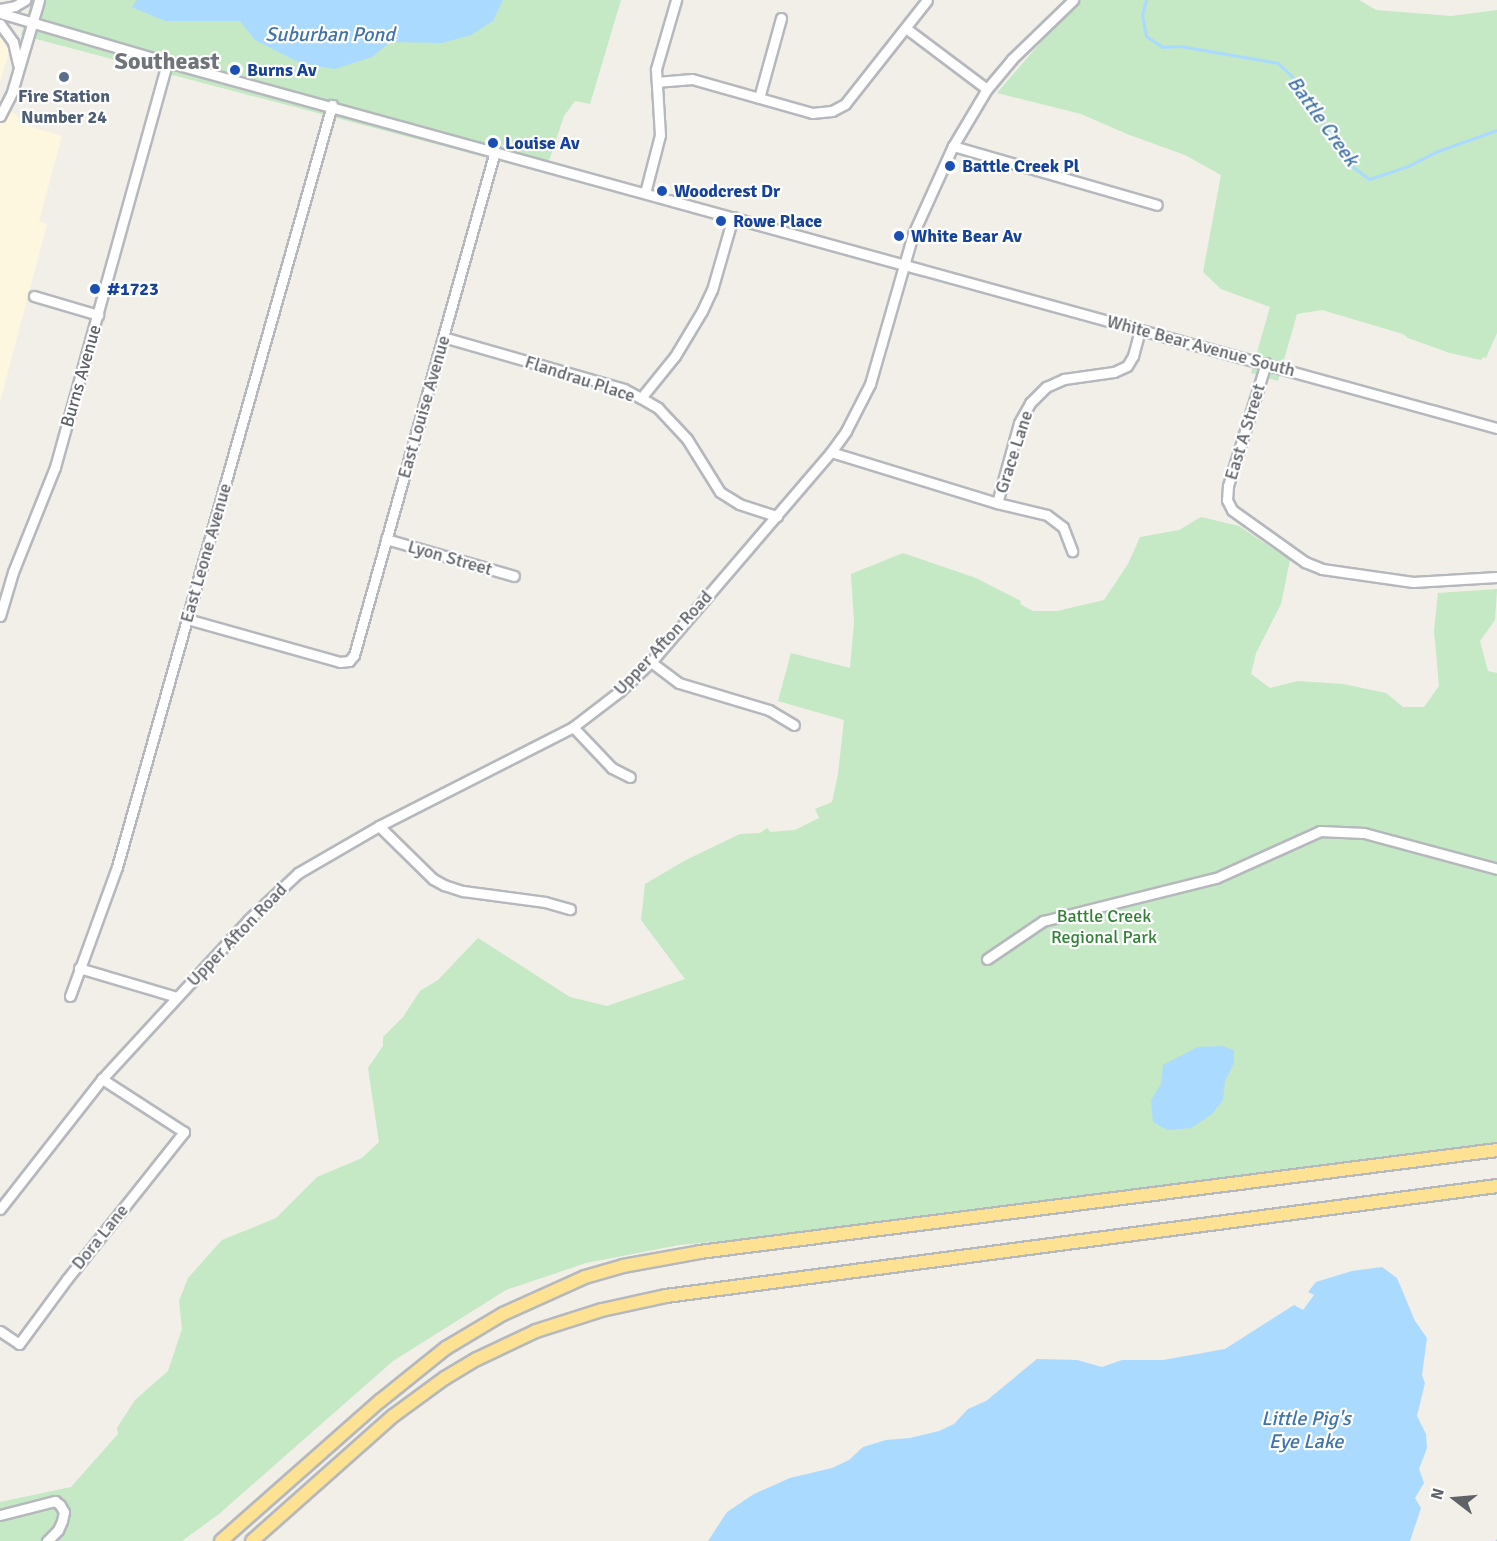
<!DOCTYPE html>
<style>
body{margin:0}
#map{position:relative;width:1497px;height:1541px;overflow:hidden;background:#f1efe8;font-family:Signika,sans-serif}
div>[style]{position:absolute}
.commercial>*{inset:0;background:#fef7e0}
.green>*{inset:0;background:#c5e8c5}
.water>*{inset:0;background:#aadaff}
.stream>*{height:3px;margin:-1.5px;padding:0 1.5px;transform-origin:1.5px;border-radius:1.5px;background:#aadaff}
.roads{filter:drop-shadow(2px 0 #b5b8bc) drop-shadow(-2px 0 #b5b8bc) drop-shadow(0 2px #b5b8bc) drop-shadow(0 -2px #b5b8bc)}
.minor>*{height:9px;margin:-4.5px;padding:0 4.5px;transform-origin:4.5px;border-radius:4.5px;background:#fff}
.highway>*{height:12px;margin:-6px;padding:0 6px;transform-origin:6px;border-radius:6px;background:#fde293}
.dots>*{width:16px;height:16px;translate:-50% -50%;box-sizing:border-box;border:3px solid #fff;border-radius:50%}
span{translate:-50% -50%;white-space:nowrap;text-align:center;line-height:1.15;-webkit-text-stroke:4.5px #fff;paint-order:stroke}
.transit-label{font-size:18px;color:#164399;font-weight:700}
.left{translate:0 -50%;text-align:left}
.service-label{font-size:18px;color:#4e5e75;font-weight:700}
.street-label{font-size:18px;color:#5f6368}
.park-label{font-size:18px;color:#348238}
.water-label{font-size:20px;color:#4174aa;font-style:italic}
.district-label{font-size:24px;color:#70757a;font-weight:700}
.north{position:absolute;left:1425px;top:1469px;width:60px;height:60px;-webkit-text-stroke:4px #fff;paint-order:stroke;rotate:286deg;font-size:16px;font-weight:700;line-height:24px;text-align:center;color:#5f6368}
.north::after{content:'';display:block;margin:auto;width:21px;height:27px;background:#5f6368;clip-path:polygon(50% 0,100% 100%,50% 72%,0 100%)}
</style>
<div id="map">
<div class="commercial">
<div style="clip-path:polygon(0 33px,10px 49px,0 82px)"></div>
<div style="clip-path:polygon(0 101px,28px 126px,62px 136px,39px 221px,47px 224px,0 402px)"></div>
</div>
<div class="green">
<div style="clip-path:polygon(32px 0,621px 0,590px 104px,575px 101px,564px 116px,548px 164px,510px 154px,507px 163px,21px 35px)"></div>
<div style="clip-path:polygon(1077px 0,1359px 0,1376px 10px,1451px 16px,1497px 10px,1497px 333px,1486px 358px,1483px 357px,1481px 360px,1450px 353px,1408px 338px,1403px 334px,1322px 310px,1297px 314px,1278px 381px,1251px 373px,1270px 307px,1221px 289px,1203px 272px,1221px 175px,1185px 155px,1127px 134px,1081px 114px,997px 93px)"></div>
<div style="clip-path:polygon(1201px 517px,1239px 526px,1290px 560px,1281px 604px,1256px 653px,1251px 674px,1270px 688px,1298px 681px,1343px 684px,1386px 693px,1403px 707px,1424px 707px,1439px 686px,1434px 630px,1438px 593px,1497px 589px,1495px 620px,1480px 641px,1488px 671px,1497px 673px,1497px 1154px,965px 1220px,679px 1245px,586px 1263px,506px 1290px,393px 1361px,219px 1514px,182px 1541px,0 1541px,0 1502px,71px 1487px,118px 1434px,117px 1428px,135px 1400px,168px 1371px,182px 1329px,179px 1301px,188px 1278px,222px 1240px,276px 1218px,317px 1177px,362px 1158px,379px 1142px,368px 1068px,383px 1046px,383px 1037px,403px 1017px,420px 991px,438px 980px,478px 938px,570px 997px,607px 1006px,685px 979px,641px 920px,645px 884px,686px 860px,740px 834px,760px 833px,767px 828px,771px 832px,795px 830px,819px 818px,815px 809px,832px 802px,838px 774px,844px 720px,778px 701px,791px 653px,850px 668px,854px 623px,851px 574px,903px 553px,976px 578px,1021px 601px,1020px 604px,1033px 611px,1057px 611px,1104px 600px,1128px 564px,1140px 537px,1179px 530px)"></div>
</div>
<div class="water">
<div style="clip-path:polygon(137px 0,503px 0,493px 21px,471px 35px,442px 43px,390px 42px,372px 57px,335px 69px,300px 63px,255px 40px,240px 21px,165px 21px,132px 7px)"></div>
<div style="clip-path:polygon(1222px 1046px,1234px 1050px,1234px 1063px,1225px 1081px,1223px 1100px,1212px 1114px,1191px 1128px,1167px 1130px,1153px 1122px,1151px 1100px,1161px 1084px,1163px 1065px,1198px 1047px)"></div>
<div style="clip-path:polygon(1382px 1267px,1397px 1278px,1415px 1321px,1427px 1338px,1422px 1375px,1425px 1383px,1417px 1416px,1426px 1434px,1427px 1448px,1419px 1469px,1424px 1483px,1415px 1498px,1421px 1508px,1410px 1541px,708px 1541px,727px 1512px,754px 1494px,790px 1478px,832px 1468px,849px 1460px,863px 1447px,886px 1440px,910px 1438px,939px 1431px,954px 1424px,968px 1409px,986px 1401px,1037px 1359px,1077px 1360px,1102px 1367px,1122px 1360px,1163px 1360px,1225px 1349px,1294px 1305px,1303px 1310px,1314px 1295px,1308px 1292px,1316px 1282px,1352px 1271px)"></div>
</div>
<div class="stream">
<div style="left:1146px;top:0;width:16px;rotate:105deg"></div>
<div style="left:1142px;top:15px;width:21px;rotate:79deg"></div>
<div style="left:1146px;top:36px;width:20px;rotate:33deg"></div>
<div style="left:1163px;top:47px;width:17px;rotate:-3deg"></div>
<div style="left:1180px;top:46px;width:99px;rotate:9.8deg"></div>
<div style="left:1278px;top:63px;width:29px;rotate:44deg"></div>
<div style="left:1299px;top:83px;width:95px;rotate:58.3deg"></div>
<div style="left:1349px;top:164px;width:25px;rotate:37deg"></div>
<div style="left:1369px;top:179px;width:41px;rotate:-18.4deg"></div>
<div style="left:1408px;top:166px;width:34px;rotate:-27deg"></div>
<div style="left:1438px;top:151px;width:63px;rotate:-19.6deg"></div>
<div style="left:1496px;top:1541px;width:1px;rotate:-45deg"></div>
</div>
<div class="roads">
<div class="minor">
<div style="left:0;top:9px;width:15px;rotate:-11deg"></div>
<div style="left:15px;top:6px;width:12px;rotate:-31deg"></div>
<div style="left:0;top:13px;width:174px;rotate:16.4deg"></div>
<div style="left:167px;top:62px;width:1379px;rotate:15.39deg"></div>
<div style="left:0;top:24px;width:22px;rotate:54deg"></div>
<div style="left:13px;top:42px;width:23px;rotate:77deg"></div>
<div style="left:907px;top:29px;width:100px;rotate:36.9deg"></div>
<div style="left:657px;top:82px;width:35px;rotate:-5deg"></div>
<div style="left:692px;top:79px;width:125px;rotate:15.8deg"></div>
<div style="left:812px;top:113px;width:20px;rotate:-6deg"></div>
<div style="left:832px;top:111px;width:15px;rotate:-28deg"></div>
<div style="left:845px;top:104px;width:132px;rotate:-51.7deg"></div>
<div style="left:759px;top:98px;width:83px;rotate:-74.6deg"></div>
<div style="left:0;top:116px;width:27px;rotate:-63deg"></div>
<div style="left:12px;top:92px;width:96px;rotate:-73.6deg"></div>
<div style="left:953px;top:146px;width:212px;rotate:16.1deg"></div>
<div style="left:645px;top:193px;width:60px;rotate:-75.5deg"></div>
<div style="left:660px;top:135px;width:66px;rotate:-93.5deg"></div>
<div style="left:656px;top:69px;width:72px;rotate:-73.8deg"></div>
<div style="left:34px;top:296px;width:67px;rotate:16.5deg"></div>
<div style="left:443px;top:337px;width:188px;rotate:16deg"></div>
<div style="left:624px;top:389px;width:19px;rotate:28deg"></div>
<div style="left:641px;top:398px;width:20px;rotate:30deg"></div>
<div style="left:658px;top:408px;width:42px;rotate:46.9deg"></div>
<div style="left:687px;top:439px;width:62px;rotate:58.1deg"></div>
<div style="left:720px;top:492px;width:22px;rotate:32deg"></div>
<div style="left:739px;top:504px;width:40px;rotate:18deg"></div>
<div style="left:1266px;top:363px;width:129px;rotate:107.2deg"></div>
<div style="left:1228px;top:486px;width:14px;rotate:94deg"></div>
<div style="left:1227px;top:500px;width:11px;rotate:63deg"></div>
<div style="left:1232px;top:510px;width:90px;rotate:35.5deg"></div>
<div style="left:1305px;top:562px;width:18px;rotate:22deg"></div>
<div style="left:1322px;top:569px;width:92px;rotate:8.1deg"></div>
<div style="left:1413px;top:582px;width:84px;rotate:-3.4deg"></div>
<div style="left:641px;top:398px;width:54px;rotate:-51deg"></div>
<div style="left:675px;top:356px;width:52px;rotate:-59deg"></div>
<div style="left:702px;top:311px;width:23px;rotate:-65deg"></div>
<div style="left:712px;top:290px;width:76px;rotate:-74deg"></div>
<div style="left:831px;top:452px;width:174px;rotate:17.1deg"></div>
<div style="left:997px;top:503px;width:51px;rotate:13.5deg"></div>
<div style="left:1047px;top:515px;width:20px;rotate:37deg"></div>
<div style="left:1063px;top:527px;width:26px;rotate:69deg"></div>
<div style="left:997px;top:503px;width:83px;rotate:-74.6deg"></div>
<div style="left:1019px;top:423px;width:23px;rotate:-61deg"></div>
<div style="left:1030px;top:403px;width:23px;rotate:-45deg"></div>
<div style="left:1046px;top:387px;width:20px;rotate:-24deg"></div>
<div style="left:1064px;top:379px;width:50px;rotate:-8deg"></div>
<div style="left:1114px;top:372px;width:14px;rotate:-25deg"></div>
<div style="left:1127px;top:366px;width:12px;rotate:-59deg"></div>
<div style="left:1133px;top:356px;width:27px;rotate:-75deg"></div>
<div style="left:386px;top:539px;width:133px;rotate:16.1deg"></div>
<div style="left:0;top:616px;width:46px;rotate:-73.5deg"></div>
<div style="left:13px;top:572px;width:113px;rotate:-68.2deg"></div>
<div style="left:55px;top:467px;width:420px;rotate:-74.5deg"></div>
<div style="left:187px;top:619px;width:159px;rotate:15.7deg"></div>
<div style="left:340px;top:662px;width:9px;rotate:-6deg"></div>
<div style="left:349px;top:661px;width:8px;rotate:-50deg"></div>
<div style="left:354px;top:655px;width:523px;rotate:-74.37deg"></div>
<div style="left:651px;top:662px;width:35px;rotate:37deg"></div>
<div style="left:679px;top:683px;width:94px;rotate:16.7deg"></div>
<div style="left:769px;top:710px;width:29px;rotate:31deg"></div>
<div style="left:573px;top:727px;width:57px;rotate:46.4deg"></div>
<div style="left:612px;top:768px;width:20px;rotate:27deg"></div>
<div style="left:379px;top:826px;width:76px;rotate:44.5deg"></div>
<div style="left:433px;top:879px;width:13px;rotate:29deg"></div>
<div style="left:444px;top:885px;width:20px;rotate:18deg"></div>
<div style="left:463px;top:891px;width:83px;rotate:7.6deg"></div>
<div style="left:545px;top:902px;width:26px;rotate:16deg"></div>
<div style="left:987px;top:959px;width:68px;rotate:-34.2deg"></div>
<div style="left:1043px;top:921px;width:178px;rotate:-14deg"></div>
<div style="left:1216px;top:878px;width:114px;rotate:-24.3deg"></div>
<div style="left:1320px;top:831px;width:44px;rotate:2.6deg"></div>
<div style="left:1364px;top:833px;width:138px;rotate:15.1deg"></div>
<div style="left:79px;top:968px;width:102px;rotate:16.5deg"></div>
<div style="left:70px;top:996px;width:137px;rotate:-70deg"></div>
<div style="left:117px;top:867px;width:792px;rotate:-74.24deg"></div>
<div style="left:0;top:1209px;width:165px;rotate:-51.9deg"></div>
<div style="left:102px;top:1079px;width:216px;rotate:-47.4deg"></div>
<div style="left:248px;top:920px;width:69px;rotate:-43.2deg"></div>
<div style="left:298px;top:873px;width:94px;rotate:-30.1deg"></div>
<div style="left:379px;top:826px;width:218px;rotate:-27deg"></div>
<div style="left:573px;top:727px;width:59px;rotate:-37.5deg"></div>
<div style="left:620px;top:691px;width:42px;rotate:-43.1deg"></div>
<div style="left:651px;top:662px;width:277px;rotate:-49.4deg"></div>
<div style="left:831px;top:452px;width:26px;rotate:-54deg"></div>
<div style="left:846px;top:431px;width:53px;rotate:-62.9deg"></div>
<div style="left:870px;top:384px;width:156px;rotate:-74deg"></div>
<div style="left:913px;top:234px;width:97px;rotate:-65.6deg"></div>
<div style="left:953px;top:146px;width:66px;rotate:-59.2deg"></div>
<div style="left:987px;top:89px;width:39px;rotate:-50deg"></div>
<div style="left:1012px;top:59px;width:85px;rotate:-44deg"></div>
<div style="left:0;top:1331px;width:23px;rotate:34deg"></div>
<div style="left:19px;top:1344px;width:81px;rotate:-53.6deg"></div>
<div style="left:67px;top:1279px;width:188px;rotate:-51.5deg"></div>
<div style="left:184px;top:1132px;width:98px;rotate:-147.1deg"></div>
<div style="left:0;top:1515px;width:57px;rotate:-14.3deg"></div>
<div style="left:55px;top:1501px;width:6px;rotate:39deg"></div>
<div style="left:60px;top:1505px;width:8px;rotate:60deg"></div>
<div style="left:64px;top:1512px;width:9px;rotate:103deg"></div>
<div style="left:62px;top:1521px;width:10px;rotate:114deg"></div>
<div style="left:58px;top:1530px;width:16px;rotate:135deg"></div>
</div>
<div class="highway">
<div style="left:221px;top:1541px;width:212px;rotate:-41.4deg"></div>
<div style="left:380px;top:1401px;width:85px;rotate:-38.8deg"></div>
<div style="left:446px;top:1348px;width:66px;rotate:-30.8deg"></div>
<div style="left:503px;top:1314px;width:90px;rotate:-24.3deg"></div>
<div style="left:585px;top:1277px;width:40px;rotate:-16deg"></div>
<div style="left:623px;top:1266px;width:78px;rotate:-10.3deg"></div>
<div style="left:700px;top:1252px;width:804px;rotate:-7.29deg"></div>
<div style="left:252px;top:1541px;width:188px;rotate:-41.6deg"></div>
<div style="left:393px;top:1416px;width:64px;rotate:-36.2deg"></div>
<div style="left:445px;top:1378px;width:37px;rotate:-31deg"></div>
<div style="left:477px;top:1359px;width:65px;rotate:-25.4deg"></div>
<div style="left:536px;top:1331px;width:69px;rotate:-17.7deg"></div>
<div style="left:602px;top:1310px;width:66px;rotate:-12.3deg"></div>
<div style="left:666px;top:1296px;width:838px;rotate:-7.54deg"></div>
</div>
</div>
<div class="dots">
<div style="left:235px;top:70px;background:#1a4fb4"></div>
<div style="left:64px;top:77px;background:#5c6f8a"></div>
<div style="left:493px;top:143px;background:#1a4fb4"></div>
<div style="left:950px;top:166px;background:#1a4fb4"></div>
<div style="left:662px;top:191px;background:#1a4fb4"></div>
<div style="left:721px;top:221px;background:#1a4fb4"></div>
<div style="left:899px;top:236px;background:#1a4fb4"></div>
<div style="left:95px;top:289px;background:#1a4fb4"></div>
</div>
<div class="transit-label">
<span class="left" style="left:247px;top:70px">Burns Av</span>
<span class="left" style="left:505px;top:143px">Louise Av</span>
<span class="left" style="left:962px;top:166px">Battle Creek Pl</span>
<span class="left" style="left:674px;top:191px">Woodcrest Dr</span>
<span class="left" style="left:733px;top:221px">Rowe Place</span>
<span class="left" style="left:911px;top:236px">White Bear Av</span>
<span class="left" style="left:107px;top:289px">#1723</span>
</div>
<div class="service-label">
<span style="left:64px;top:107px">Fire Station<br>Number 24</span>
</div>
<div class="street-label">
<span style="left:1201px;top:346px;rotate:15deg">White Bear Avenue South</span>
<span style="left:81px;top:376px;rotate:-74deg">Burns Avenue</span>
<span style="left:580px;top:379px;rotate:18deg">Flandrau Place</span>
<span style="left:424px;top:407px;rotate:-74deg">East Louise Avenue</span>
<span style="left:1245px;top:432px;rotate:-73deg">East A Street</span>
<span style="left:1014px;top:452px;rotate:-72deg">Grace Lane</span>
<span style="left:206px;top:553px;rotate:-74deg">East Leone Avenue</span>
<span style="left:450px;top:558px;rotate:16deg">Lyon Street</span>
<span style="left:663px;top:643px;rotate:-47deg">Upper Afton Road</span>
<span style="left:237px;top:935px;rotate:-46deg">Upper Afton Road</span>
<span style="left:100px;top:1237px;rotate:-51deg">Dora Lane</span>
</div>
<div class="park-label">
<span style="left:1104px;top:927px">Battle Creek<br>Regional Park</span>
</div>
<div class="water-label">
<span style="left:330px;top:34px">Suburban Pond</span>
<span style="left:1323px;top:121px;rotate:54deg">Battle Creek</span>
<span style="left:1306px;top:1430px">Little Pig's<br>Eye Lake</span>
</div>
<div class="district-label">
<span style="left:167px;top:62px">Southeast</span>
</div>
<div class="north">N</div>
</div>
